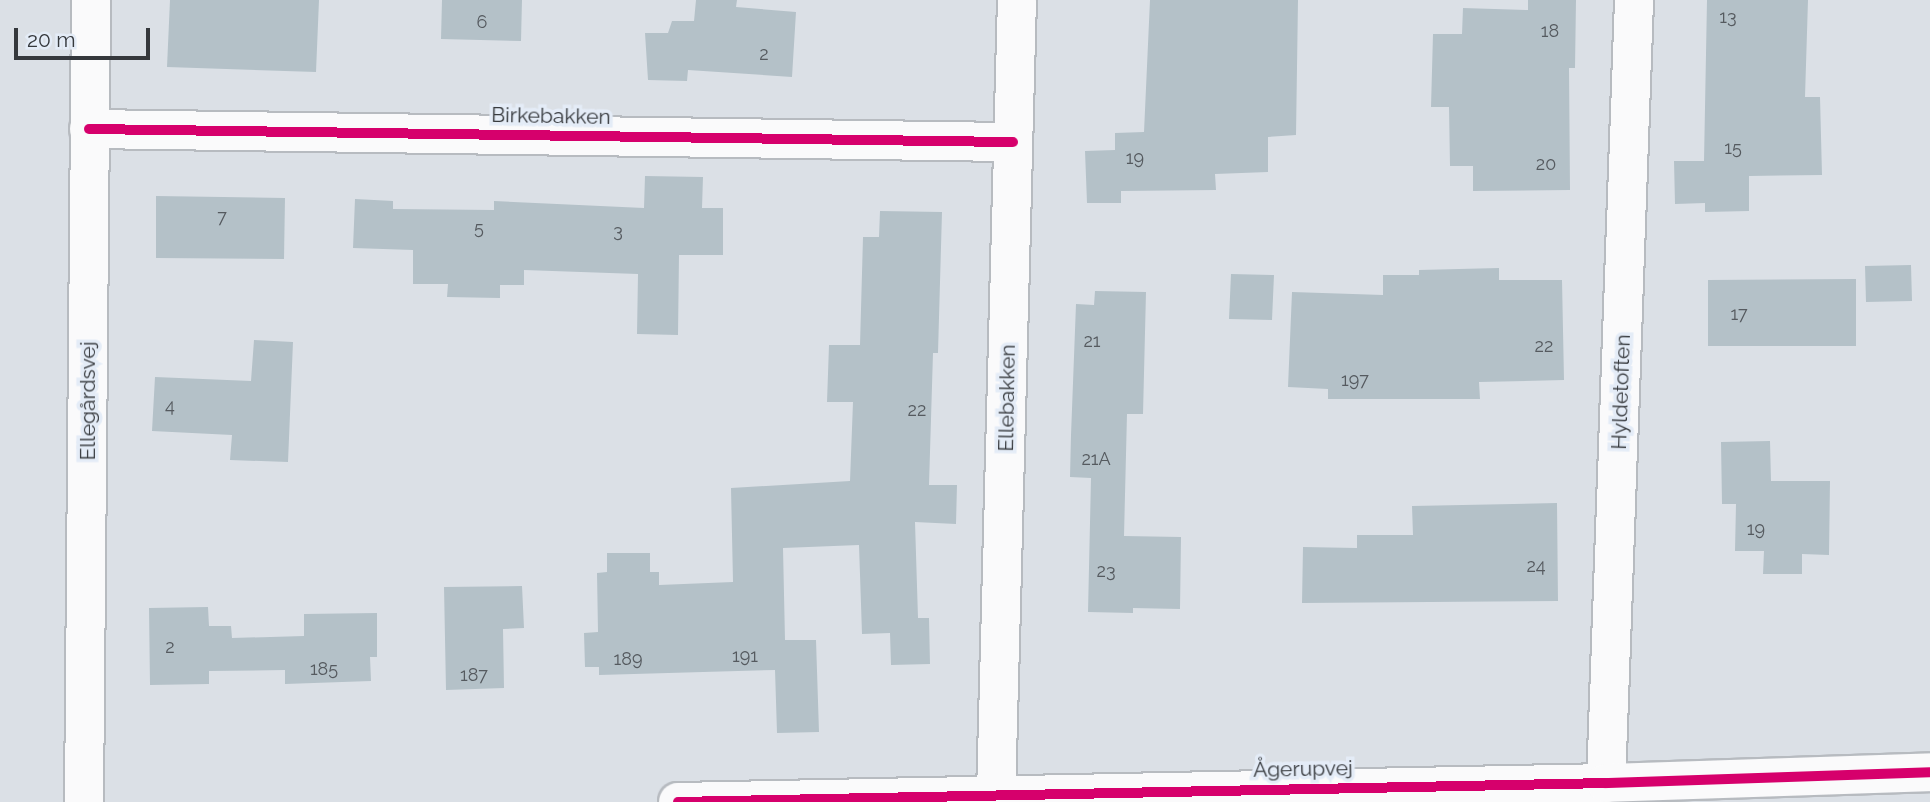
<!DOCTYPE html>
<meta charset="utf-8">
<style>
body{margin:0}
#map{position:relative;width:1930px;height:802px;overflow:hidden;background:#dbe0e6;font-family:Raleway,sans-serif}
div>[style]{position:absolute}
.building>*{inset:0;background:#b4c1c8}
.roads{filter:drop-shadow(2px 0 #b7bbc0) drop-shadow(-2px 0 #b7bbc0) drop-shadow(0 2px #b7bbc0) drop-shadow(0 -2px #b7bbc0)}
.minor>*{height:38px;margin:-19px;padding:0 19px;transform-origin:19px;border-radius:19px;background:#fafafb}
.tertiary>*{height:38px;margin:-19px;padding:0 19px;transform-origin:19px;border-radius:19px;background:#fafafb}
.cycleway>*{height:10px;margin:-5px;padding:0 5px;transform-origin:5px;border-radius:5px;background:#d6006c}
span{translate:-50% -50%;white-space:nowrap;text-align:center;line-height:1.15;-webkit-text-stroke:7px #e4ecf7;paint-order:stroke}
.number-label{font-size:18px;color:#555a5f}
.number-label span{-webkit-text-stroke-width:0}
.street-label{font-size:21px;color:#35383c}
.scale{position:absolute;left:14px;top:28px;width:136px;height:32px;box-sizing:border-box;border:4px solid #35383c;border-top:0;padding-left:9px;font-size:21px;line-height:24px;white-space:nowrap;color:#35383c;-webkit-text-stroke:5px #e4ecf7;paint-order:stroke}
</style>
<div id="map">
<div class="building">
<div style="clip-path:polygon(170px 0,319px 0,316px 72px,167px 67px)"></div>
<div style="clip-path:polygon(442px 0,522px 0,521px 41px,441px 39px)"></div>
<div style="clip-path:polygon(696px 0,737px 0,736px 7px,796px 12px,792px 77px,688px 70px,687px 81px,648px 80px,645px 33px,668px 33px,672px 21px,694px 21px)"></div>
<div style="clip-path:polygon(1150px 0,1298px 0,1296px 135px,1268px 137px,1268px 172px,1215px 174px,1216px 190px,1121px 191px,1121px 203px,1087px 203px,1085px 151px,1115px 150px,1115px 133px,1144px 132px)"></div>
<div style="clip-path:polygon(1528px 0,1576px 0,1575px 68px,1569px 68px,1570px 190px,1473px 191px,1473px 166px,1450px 166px,1449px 107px,1431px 107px,1433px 34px,1462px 34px,1463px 8px,1528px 10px)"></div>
<div style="clip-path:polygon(1707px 0,1808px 0,1805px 97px,1820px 97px,1822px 175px,1749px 176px,1749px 211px,1705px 212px,1705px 203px,1675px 204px,1674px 161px,1704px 161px)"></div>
<div style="clip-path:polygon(645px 176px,703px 177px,702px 208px,723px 208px,723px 255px,679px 255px,678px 335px,637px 334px,638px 274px,524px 270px,524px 285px,500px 285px,500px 298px,447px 297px,448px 284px,413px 284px,413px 250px,353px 248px,355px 199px,393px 201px,393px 209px,494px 210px,494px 201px,644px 208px)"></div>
<div style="clip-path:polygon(156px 196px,285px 198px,284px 259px,156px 258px)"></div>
<div style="clip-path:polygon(880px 211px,942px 212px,938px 353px,933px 353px,929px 485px,957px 485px,956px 524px,915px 522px,918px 618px,929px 618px,930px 664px,891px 665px,890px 633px,862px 634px,859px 545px,783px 548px,785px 640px,816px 640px,819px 732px,777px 733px,775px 670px,599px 675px,599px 667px,585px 667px,584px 633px,598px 632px,597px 573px,607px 572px,607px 553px,650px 553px,650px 572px,659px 572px,659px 585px,733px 582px,731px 488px,850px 481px,853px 402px,827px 402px,829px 345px,860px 345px,863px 237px,879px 237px)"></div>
<div style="clip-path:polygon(1911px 265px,1912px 301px,1866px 302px,1865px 266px)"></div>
<div style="clip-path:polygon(1499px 268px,1499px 280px,1562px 280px,1564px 380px,1479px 382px,1480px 399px,1328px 399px,1328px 389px,1288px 387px,1292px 292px,1383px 295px,1383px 275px,1419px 275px,1419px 270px)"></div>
<div style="clip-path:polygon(1231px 274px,1274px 275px,1272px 320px,1229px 319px)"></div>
<div style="clip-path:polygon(1856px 279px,1856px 346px,1708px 346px,1708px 280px)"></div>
<div style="clip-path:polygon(1095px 291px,1146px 292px,1143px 414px,1127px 414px,1124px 536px,1181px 537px,1180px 609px,1133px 608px,1133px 613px,1088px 612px,1091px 478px,1070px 477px,1071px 435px,1076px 304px,1094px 305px)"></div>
<div style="clip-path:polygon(254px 340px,293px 342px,288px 462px,230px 460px,232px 435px,152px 431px,155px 377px,251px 381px)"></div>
<div style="clip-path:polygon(1770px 441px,1771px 481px,1830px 481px,1829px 555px,1802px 554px,1802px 574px,1763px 574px,1764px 551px,1735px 551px,1736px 504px,1722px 504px,1721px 442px)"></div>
<div style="clip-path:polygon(1557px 503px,1558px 601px,1302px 603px,1303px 547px,1357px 548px,1357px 535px,1413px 535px,1412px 506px)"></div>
<div style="clip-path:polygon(522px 586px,524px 628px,503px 629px,504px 688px,446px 690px,444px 587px)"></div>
<div style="clip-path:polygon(208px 607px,209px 626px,231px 626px,232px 638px,304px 636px,304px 614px,377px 613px,377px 657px,370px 657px,371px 681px,285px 684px,285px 670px,209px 671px,209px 684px,150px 685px,149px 608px)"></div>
</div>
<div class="roads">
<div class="minor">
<div style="left:89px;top:129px;width:924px;rotate:0.81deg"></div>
<div style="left:1606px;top:783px;width:784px;rotate:-87.95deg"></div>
<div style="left:996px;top:795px;width:795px;rotate:-88.49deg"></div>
<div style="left:84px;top:802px;width:802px;rotate:-89.5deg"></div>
</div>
<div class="tertiary">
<div style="left:678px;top:802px;width:928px;rotate:-1.17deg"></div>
<div style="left:1606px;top:783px;width:324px;rotate:-1.9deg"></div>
</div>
</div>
<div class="cycleway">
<div style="left:89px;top:129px;width:924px;rotate:0.81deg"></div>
<div style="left:678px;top:802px;width:928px;rotate:-1.17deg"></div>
<div style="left:1606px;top:783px;width:324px;rotate:-1.9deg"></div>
</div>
<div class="number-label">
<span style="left:1728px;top:17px">13</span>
<span style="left:482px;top:22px">6</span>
<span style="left:1550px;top:31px">18</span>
<span style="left:764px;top:54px">2</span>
<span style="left:1733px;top:148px">15</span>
<span style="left:1135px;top:158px">19</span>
<span style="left:1546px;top:164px">20</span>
<span style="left:222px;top:217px">7</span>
<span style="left:479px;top:228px">5</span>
<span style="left:618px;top:231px">3</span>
<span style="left:1739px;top:314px">17</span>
<span style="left:1092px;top:341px">21</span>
<span style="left:1544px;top:346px">22</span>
<span style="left:1355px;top:380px">197</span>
<span style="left:170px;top:406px">4</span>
<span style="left:917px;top:410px">22</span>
<span style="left:1096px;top:459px">21A</span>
<span style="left:1756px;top:529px">19</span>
<span style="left:1536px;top:566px">24</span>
<span style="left:1106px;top:571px">23</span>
<span style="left:170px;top:647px">2</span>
<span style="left:745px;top:656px">191</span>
<span style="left:628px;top:659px">189</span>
<span style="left:324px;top:669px">185</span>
<span style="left:474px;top:675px">187</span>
</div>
<div class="street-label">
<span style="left:551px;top:116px;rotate:1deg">Birkebakken</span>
<span style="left:1621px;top:392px;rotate:-88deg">Hyldetoften</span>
<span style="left:1007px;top:398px;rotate:-89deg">Ellebakken</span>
<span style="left:88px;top:401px;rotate:-90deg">Ellegårdsvej</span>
<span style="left:1303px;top:769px;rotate:-1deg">Ågerupvej</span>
</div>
<div class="scale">20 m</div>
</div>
